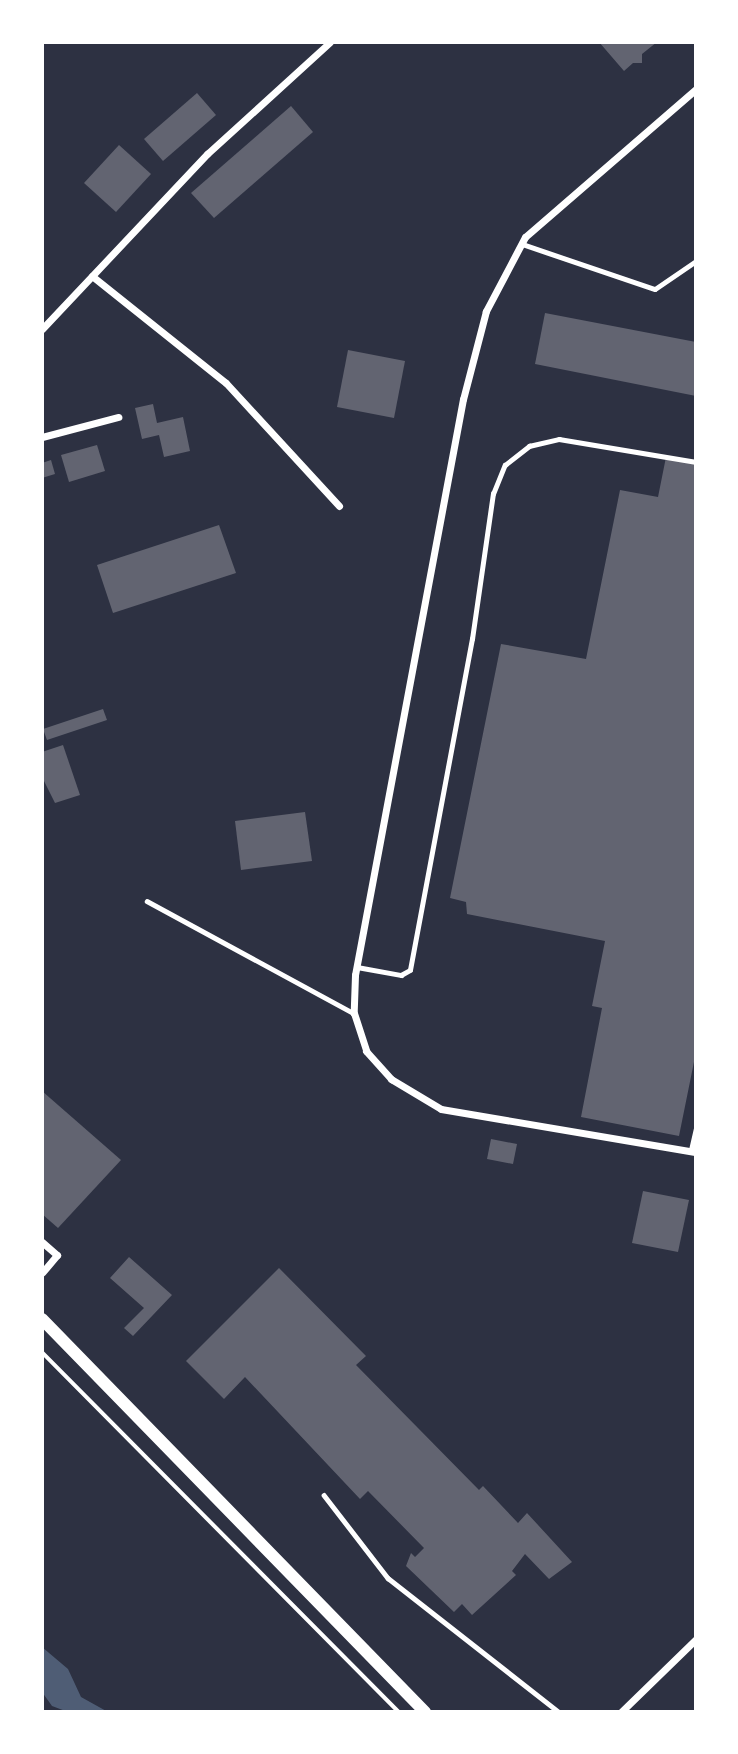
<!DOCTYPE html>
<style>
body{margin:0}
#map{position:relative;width:738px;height:1754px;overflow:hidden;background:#2d3142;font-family:"Noto Sans",sans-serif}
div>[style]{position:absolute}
.water>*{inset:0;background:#4f5d75}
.building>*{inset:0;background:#626471}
.path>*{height:3.5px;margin:-1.75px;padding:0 1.75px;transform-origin:1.75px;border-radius:1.75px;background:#fff}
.service>*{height:4.5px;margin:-2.25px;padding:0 2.25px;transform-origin:2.25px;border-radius:2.25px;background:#fff}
.minor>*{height:7px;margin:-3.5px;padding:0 3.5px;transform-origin:3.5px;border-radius:3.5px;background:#fff}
.secondary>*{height:12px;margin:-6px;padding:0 6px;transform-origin:6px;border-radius:6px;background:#fff}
span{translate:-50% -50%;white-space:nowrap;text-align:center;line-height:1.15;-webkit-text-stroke:7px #fff;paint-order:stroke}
.frame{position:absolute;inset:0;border:44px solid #fff;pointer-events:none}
</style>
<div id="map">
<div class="water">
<div style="clip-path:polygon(42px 1647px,68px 1669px,81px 1697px,108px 1712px,68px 1712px,52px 1706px,42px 1692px)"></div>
</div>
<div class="building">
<div style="clip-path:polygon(599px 42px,657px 42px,642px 54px,642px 63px,633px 63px,624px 71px)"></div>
<div style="clip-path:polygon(197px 93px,216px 115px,163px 161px,144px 139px)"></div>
<div style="clip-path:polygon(291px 106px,313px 132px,214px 218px,191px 193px)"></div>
<div style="clip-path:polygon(119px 145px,151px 174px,116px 212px,84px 183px)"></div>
<div style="clip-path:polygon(545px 313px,696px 342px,696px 396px,535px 364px)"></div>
<div style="clip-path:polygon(348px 350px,405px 361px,394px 418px,337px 407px)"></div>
<div style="clip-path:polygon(153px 404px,157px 423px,183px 417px,190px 451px,164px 457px,159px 435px,142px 439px,135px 408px)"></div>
<div style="clip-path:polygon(97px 445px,105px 471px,69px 482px,61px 455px)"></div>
<div style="clip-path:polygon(666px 457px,696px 464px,696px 1052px,679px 1136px,581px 1117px,602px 1008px,592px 1006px,605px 941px,467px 914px,466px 902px,450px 898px,501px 644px,586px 659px,620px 490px,658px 497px)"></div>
<div style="clip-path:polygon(51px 460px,55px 474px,42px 478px,42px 463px)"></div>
<div style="clip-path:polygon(219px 525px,236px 573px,113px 613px,97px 565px)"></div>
<div style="clip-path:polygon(103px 709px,107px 720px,47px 740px,43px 729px)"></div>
<div style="clip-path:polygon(63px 745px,80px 795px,55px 803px,42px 777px,42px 752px)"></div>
<div style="clip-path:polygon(305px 812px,312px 861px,241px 870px,235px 821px)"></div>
<div style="clip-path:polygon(42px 1091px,121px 1160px,58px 1228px,42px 1214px)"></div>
<div style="clip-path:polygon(491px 1139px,517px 1144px,513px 1164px,487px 1159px)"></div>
<div style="clip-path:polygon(643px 1191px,689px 1200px,678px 1252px,632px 1243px)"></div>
<div style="clip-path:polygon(129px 1257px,172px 1295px,133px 1336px,124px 1328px,144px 1308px,110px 1278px)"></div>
<div style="clip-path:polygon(279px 1268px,366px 1356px,356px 1365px,479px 1490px,483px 1486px,518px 1523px,527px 1513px,572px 1562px,549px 1579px,525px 1554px,512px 1571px,516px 1575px,472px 1615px,462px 1604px,454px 1612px,406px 1566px,411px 1553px,415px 1557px,424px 1548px,368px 1491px,360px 1499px,245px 1377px,224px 1399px,186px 1361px)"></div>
</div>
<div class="path">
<div style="left:42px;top:1352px;width:507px;rotate:45.24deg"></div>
</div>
<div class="service">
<div style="left:522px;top:244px;width:140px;rotate:18.7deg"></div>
<div style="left:655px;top:289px;width:50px;rotate:-34.3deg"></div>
<div style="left:147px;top:901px;width:234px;rotate:28.5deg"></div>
<div style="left:357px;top:967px;width:45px;rotate:10.3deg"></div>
<div style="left:401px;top:975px;width:10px;rotate:-29deg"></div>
<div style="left:410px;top:970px;width:337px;rotate:-79.4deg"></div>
<div style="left:472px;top:639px;width:147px;rotate:-81.8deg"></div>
<div style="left:493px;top:494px;width:31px;rotate:-68deg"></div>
<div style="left:505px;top:465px;width:31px;rotate:-38deg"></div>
<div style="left:529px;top:446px;width:31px;rotate:-13deg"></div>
<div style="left:559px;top:439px;width:139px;rotate:9.5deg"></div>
<div style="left:691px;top:1150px;width:23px;rotate:-77deg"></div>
<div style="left:324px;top:1495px;width:105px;rotate:52.4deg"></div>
<div style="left:388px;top:1578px;width:217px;rotate:38.1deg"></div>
</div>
<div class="minor">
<div style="left:696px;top:89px;width:226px;rotate:139.1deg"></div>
<div style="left:525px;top:237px;width:84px;rotate:117.8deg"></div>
<div style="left:486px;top:311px;width:91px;rotate:104.6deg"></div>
<div style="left:463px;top:399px;width:586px;rotate:100.62deg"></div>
<div style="left:355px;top:975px;width:38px;rotate:92deg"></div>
<div style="left:354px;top:1013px;width:40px;rotate:72deg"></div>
<div style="left:366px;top:1051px;width:38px;rotate:48deg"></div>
<div style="left:391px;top:1079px;width:58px;rotate:31deg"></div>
<div style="left:441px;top:1109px;width:259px;rotate:9.6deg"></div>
<div style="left:92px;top:276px;width:171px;rotate:38.6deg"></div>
<div style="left:226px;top:383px;width:167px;rotate:47.4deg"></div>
<div style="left:42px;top:329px;width:241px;rotate:-46.7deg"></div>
<div style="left:207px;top:154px;width:166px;rotate:-42.3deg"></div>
<div style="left:42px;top:437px;width:79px;rotate:-14.7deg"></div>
<div style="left:42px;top:1242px;width:20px;rotate:41deg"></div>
<div style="left:57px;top:1255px;width:23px;rotate:130deg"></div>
<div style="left:621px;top:1712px;width:105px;rotate:-44.2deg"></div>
</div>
<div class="secondary">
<div style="left:42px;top:1319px;width:549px;rotate:45.74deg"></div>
</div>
<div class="frame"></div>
</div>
